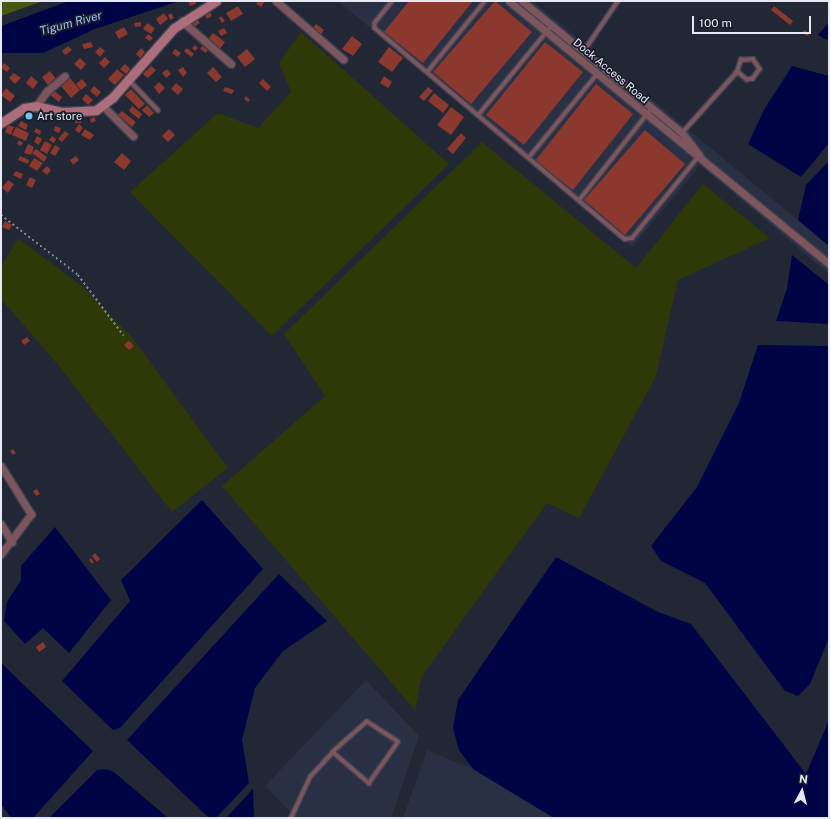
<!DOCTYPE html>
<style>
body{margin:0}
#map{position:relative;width:830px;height:819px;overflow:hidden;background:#222735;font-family:"Public Sans",sans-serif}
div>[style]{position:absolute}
.built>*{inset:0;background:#2a3044}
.green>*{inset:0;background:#2f3807}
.forest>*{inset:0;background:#4a5710}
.water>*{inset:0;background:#000444}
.building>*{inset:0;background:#8b382e}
.path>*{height:1.5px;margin-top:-0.75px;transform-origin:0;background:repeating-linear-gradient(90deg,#828692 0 2px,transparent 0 5px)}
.roads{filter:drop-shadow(1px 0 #3d4250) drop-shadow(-1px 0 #3d4250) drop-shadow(0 1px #3d4250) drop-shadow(0 -1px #3d4250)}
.lane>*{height:3.5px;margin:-1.75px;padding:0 1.75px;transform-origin:1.75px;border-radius:1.75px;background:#7c555d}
.street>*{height:7px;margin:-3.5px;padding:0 3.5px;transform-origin:3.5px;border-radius:3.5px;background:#7c555d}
.secondary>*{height:9px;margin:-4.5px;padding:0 4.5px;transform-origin:4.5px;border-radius:4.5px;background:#ab6e7a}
.dots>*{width:11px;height:11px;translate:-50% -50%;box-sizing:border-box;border:2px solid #191d2b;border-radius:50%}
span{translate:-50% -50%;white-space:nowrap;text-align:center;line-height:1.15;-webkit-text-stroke:3.5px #191d2b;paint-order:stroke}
.street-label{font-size:11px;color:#e6e9f3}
.poi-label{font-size:11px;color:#e6e9f3}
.left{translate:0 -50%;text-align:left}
.water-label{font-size:12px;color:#a2bef7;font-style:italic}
.frame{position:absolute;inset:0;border:2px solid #e6e9f3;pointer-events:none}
.north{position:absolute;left:782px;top:771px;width:40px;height:40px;-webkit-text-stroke:3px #191d2b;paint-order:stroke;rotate:7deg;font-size:11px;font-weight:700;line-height:16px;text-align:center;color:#e6e9f3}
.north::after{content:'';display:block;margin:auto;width:14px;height:18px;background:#e6e9f3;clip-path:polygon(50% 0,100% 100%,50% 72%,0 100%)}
.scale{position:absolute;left:692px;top:16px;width:119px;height:18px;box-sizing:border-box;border:2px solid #e6e9f3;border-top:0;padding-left:5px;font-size:12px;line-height:14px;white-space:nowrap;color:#e6e9f3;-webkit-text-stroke:3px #191d2b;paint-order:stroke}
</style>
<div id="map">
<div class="built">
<div style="clip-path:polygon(338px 1px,533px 1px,829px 246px,829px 274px,700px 165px,632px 247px)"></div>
<div style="clip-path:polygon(366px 680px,419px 736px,391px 818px,296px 818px,265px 786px)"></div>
<div style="clip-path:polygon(427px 750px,473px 769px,554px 818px,403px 818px)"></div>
</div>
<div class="green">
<div style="clip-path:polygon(301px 32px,449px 164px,272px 336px,130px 192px,218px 113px,258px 128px,291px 92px,279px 63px)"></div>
<div style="clip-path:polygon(482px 142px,636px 268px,703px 184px,770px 238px,678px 280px,656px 376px,579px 518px,547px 503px,422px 676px,415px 710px,222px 486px,325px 396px,284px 334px)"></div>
<div style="clip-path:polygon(18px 238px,82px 286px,131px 336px,228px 468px,172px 512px,59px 366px,1px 299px,1px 267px)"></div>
</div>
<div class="forest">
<div style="clip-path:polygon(1px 1px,43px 1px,1px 16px)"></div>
</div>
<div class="water">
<div style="clip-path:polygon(69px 1px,179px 1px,95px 29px,43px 53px,1px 53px,1px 26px)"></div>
<div style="clip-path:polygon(829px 22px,829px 41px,818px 35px)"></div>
<div style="clip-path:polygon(792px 66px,829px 76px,829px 143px,801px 177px,748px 144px,765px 108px)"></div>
<div style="clip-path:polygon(829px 161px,829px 246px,798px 220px,806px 185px)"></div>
<div style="clip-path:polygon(792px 255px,829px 285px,829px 324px,776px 321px,787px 288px)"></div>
<div style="clip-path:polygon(758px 345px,829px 346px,829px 638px,810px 684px,798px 696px,785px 691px,705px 583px,661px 561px,651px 546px,697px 487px,739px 403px)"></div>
<div style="clip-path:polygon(202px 500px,263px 569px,120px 728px,113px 730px,62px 681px,130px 601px,121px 580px)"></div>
<div style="clip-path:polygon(55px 527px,111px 600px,69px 653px,43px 628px,25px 644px,4px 621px,7px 602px,21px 580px,21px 566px)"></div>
<div style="clip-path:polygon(556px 557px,658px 612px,691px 624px,806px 774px,829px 720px,829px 818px,554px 818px,473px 769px,459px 750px,453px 728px,458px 700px)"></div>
<div style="clip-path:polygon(279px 574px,327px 621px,283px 651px,255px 688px,242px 740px,249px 783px,216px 818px,209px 818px,127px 740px)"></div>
<div style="clip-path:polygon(1px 663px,93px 751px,33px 818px,11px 818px,1px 804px)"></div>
<div style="clip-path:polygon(106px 769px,114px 772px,168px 818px,49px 818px,97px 770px)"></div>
<div style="clip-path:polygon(253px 789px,254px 818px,226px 818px)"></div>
</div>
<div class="building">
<div style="clip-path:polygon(188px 1px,195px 1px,196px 4px,190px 6px)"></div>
<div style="clip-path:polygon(258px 1px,265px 1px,261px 7px,256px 4px)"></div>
<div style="clip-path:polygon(409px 1px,473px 1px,423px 63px,384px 32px)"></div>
<div style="clip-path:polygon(495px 1px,532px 32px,471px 104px,433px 72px)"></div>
<div style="clip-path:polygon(238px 6px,243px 14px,231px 21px,226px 13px)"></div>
<div style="clip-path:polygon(774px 6px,793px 21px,790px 25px,771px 10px)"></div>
<div style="clip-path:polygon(209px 10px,212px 16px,207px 19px,204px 13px)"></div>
<div style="clip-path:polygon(164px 13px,168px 19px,160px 25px,156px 19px)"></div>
<div style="clip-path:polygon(171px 13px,174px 18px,170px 20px,168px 15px)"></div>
<div style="clip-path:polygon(221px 16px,225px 21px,222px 23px,219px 18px)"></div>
<div style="clip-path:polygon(197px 18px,200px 23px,194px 27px,190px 22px)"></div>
<div style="clip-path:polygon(141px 22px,141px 26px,135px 27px,134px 23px)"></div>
<div style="clip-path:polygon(147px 23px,155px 28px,151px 34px,143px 29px)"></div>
<div style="clip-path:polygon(316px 24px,324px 30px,321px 34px,313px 28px)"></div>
<div style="clip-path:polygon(124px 27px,128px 34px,119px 39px,115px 32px)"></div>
<div style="clip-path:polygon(224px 28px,227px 33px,221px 36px,218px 31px)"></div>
<div style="clip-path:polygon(804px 30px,809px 33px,808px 36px,802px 33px)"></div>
<div style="clip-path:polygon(213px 33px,225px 42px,220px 49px,208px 40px)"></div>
<div style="clip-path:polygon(148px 34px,153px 38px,150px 41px,145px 38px)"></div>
<div style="clip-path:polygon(352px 36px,362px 44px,353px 56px,342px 49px)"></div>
<div style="clip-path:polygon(91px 42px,93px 47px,84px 49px,82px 44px)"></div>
<div style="clip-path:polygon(545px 42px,583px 72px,524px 145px,486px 115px)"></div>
<div style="clip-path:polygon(195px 45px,198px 48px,195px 51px,192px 48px)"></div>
<div style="clip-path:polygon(68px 46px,72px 50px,65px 55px,62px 51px)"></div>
<div style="clip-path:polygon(202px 46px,208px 50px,206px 53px,200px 49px)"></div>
<div style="clip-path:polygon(100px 47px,105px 51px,100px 57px,95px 52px)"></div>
<div style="clip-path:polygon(389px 47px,403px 58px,392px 72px,378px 62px)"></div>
<div style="clip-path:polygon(141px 48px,145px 52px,140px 58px,136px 54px)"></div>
<div style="clip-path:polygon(187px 48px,194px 54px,191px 57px,184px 51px)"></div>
<div style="clip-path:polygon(175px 49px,181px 53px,178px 57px,172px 53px)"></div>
<div style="clip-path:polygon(247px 49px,255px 59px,245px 67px,237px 57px)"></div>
<div style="clip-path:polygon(105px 57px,110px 62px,104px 68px,99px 63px)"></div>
<div style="clip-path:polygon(80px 58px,86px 64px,81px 70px,74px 64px)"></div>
<div style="clip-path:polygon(4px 63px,10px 68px,7px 72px,1px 68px)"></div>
<div style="clip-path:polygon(125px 64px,130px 69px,126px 74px,120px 69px)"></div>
<div style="clip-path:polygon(151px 66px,156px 70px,148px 78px,143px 74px)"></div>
<div style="clip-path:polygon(183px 67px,187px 73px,183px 77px,178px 70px)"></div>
<div style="clip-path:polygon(213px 67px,222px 77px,216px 82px,207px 73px)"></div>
<div style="clip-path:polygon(117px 69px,124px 75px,115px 85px,108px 79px)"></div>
<div style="clip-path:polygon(167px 69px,171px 74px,166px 78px,162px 73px)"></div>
<div style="clip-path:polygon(50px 71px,56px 79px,48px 85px,42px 77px)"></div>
<div style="clip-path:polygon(14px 73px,21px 78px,15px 84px,9px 78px)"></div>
<div style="clip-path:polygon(31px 76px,38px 82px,33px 89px,26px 83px)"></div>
<div style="clip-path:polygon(384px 76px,392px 82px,388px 88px,380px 83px)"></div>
<div style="clip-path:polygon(70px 78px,80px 90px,71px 98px,61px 86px)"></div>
<div style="clip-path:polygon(82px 79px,87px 85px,81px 90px,76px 84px)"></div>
<div style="clip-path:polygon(263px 79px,271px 87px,267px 91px,259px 83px)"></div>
<div style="clip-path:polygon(159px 82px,165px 88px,159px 94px,154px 87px)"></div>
<div style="clip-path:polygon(176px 83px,183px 89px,178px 95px,171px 89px)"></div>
<div style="clip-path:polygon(596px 84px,633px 114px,573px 190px,535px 161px)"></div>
<div style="clip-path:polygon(94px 86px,101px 92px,97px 97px,90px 91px)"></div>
<div style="clip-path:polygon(225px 87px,234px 90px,232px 94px,223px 91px)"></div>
<div style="clip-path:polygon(428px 87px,433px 91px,424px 101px,419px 97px)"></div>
<div style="clip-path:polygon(6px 88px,15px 96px,10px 102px,1px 95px)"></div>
<div style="clip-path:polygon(131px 89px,145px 104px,139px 109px,125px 95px)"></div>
<div style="clip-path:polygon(53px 90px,62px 97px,59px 102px,50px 95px)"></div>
<div style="clip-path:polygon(434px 93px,449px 105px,443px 113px,428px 101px)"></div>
<div style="clip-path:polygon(86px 94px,93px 100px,88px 105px,82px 99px)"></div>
<div style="clip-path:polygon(246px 96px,250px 100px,248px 102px,244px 99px)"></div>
<div style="clip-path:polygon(147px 105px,154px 113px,149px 117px,142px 110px)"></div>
<div style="clip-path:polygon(132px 106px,142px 114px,139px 119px,129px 111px)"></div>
<div style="clip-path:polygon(451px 107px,464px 117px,451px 135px,437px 125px)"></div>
<div style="clip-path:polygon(122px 111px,136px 122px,132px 127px,118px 115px)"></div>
<div style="clip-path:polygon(24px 113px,31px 116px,30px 119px,23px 117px)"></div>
<div style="clip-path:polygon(94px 117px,96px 121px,91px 123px,90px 119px)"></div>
<div style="clip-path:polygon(81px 118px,81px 123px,75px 123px,75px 119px)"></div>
<div style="clip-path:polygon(21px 121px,28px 125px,26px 130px,18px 126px)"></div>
<div style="clip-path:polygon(79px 124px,83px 128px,79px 133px,75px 130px)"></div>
<div style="clip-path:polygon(8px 125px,14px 127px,11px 135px,5px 132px)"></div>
<div style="clip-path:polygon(55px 126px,61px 128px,59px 133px,54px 131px)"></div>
<div style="clip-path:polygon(16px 127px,29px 133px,26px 141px,12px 135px)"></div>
<div style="clip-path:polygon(36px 128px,41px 131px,40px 135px,34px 132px)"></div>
<div style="clip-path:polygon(85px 129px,94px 135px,90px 140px,81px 135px)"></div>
<div style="clip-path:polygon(169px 129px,175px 135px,168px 142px,162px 136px)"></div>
<div style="clip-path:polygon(645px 130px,685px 164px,625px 235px,584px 200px)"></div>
<div style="clip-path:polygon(65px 131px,69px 134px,62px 142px,58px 139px)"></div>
<div style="clip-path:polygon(461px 133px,466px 138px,453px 154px,447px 149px)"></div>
<div style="clip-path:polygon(37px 136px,42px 139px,39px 145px,34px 142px)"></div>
<div style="clip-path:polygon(52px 136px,56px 139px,54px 143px,49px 140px)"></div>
<div style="clip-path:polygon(19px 140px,23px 143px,21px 146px,17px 144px)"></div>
<div style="clip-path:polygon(45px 141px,52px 145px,47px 154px,40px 150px)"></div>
<div style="clip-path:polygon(28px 144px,34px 147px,31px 155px,24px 153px)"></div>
<div style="clip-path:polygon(55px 145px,60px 148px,55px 156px,50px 153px)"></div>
<div style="clip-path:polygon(36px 149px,47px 157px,44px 162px,32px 153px)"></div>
<div style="clip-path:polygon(122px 153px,131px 161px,124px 170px,114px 162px)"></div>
<div style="clip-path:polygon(20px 156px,29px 160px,28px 164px,18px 160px)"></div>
<div style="clip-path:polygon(76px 156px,79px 160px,73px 165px,70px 160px)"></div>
<div style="clip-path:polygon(34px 158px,43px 163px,37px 171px,29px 166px)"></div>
<div style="clip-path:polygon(47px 166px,51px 170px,47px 175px,42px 171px)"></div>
<div style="clip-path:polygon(16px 171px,23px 174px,21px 179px,13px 175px)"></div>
<div style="clip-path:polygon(30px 177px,36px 180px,32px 188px,26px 185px)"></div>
<div style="clip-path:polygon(8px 180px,14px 184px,8px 193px,2px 188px)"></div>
<div style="clip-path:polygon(5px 221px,12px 225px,9px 230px,2px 227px)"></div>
<div style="clip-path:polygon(27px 337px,30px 341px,24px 345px,21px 341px)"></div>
<div style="clip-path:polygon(129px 341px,134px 346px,129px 350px,124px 345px)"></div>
<div style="clip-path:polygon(13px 449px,16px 453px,13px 455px,10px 451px)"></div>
<div style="clip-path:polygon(37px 489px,40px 494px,36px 496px,33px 491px)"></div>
<div style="clip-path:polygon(95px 553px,100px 559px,97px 562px,92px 556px)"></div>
<div style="clip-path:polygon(91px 558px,94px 562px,92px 564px,89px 560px)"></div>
<div style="clip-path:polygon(43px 642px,46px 647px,39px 652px,36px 647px)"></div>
</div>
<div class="path">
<div style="left:1px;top:215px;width:98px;rotate:37.9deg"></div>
<div style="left:78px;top:275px;width:76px;rotate:53deg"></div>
</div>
<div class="roads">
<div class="lane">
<div style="left:393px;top:1px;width:28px;rotate:129deg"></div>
<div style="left:375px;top:23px;width:5px;rotate:90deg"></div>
<div style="left:375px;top:28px;width:327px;rotate:40.2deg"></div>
<div style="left:625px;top:239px;width:7px;rotate:-8deg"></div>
<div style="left:632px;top:238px;width:104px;rotate:-50.8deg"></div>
<div style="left:584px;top:51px;width:60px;rotate:-55.8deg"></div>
<div style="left:428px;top:71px;width:90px;rotate:-50.8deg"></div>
<div style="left:129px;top:80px;width:42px;rotate:46deg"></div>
<div style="left:479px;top:114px;width:115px;rotate:-50.6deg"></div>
<div style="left:682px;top:133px;width:82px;rotate:-48deg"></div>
<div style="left:737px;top:72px;width:13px;rotate:-72deg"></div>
<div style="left:741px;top:60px;width:12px;rotate:-5deg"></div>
<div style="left:753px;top:59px;width:12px;rotate:55deg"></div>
<div style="left:760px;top:69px;width:12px;rotate:125deg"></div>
<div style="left:753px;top:79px;width:6px;rotate:171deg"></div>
<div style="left:747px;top:80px;width:13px;rotate:-141deg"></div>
<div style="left:530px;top:156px;width:106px;rotate:-50.7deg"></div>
<div style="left:580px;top:199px;width:115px;rotate:-51.7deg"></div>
<div style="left:291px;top:818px;width:45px;rotate:-65.1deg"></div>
<div style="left:310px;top:777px;width:34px;rotate:-47deg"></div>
<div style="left:333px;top:752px;width:48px;rotate:40.7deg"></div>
<div style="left:369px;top:783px;width:50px;rotate:-54.7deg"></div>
<div style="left:398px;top:742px;width:37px;rotate:-147deg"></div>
<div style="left:367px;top:722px;width:45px;rotate:138.6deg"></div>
</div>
<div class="street">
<div style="left:276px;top:1px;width:89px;rotate:40.9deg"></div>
<div style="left:509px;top:1px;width:414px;rotate:39.4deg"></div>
<div style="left:522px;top:1px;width:207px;rotate:39.5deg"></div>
<div style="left:682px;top:133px;width:28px;rotate:52deg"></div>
<div style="left:182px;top:21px;width:65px;rotate:41.3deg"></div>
<div style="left:102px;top:105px;width:44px;rotate:45deg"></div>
<div style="left:36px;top:106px;width:19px;rotate:-54deg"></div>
<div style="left:47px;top:91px;width:23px;rotate:-40deg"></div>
<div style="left:1px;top:466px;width:57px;rotate:58deg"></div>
<div style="left:31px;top:514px;width:50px;rotate:126.9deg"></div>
<div style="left:1px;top:524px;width:21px;rotate:59deg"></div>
</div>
<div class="secondary">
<div style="left:1px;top:123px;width:27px;rotate:-33deg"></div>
<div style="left:24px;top:108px;width:12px;rotate:-9deg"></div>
<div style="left:36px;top:106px;width:26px;rotate:13deg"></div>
<div style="left:61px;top:112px;width:35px;rotate:-3deg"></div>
<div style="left:96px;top:110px;width:21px;rotate:-37deg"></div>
<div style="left:113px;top:97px;width:92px;rotate:-48.5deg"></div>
<div style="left:174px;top:28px;width:50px;rotate:-32.7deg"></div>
</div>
</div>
<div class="dots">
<div style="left:29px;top:116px;background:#71c1f5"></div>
</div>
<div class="street-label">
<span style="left:611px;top:71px;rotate:40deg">Dock Access Road</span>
</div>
<div class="poi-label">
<span class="left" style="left:37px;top:116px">Art store</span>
</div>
<div class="water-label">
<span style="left:71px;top:24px;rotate:-15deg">Tigum River</span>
</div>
<div class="frame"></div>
<div class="north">N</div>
<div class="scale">100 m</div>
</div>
